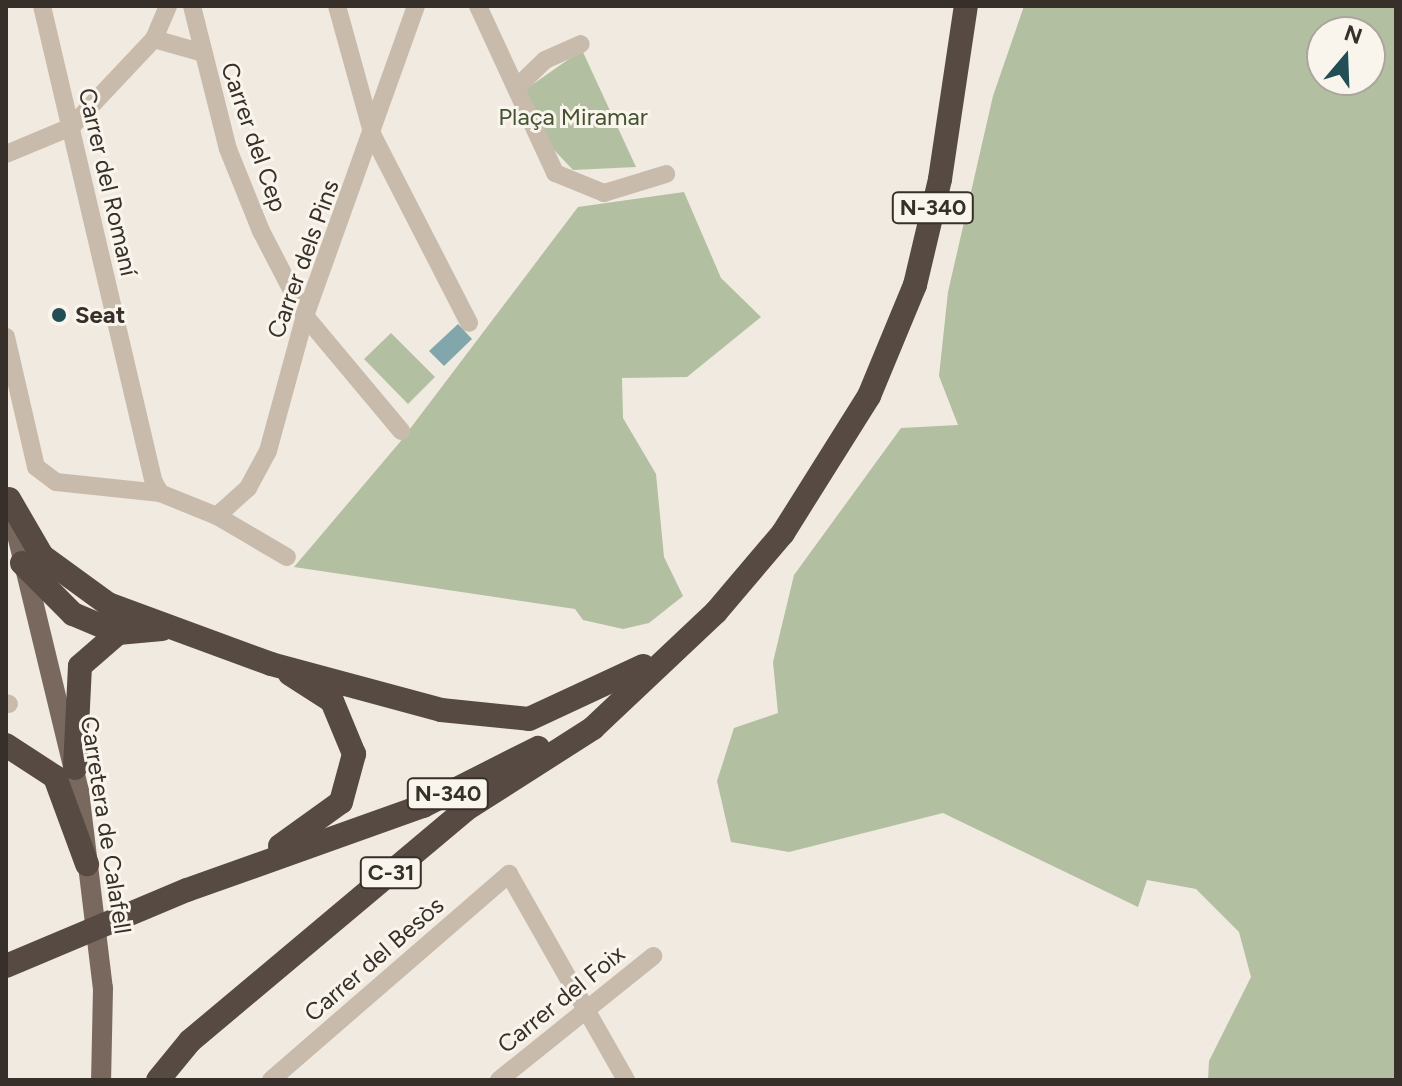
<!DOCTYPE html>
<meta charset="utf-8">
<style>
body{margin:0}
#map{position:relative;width:1402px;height:1086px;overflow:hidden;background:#f1eae0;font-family:Figtree,sans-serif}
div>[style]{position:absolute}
.green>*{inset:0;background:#b2bfa1}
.water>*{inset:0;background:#81a7ac}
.street>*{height:18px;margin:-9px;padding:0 9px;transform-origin:9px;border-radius:9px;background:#c8bbac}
.primary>*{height:20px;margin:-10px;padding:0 10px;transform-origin:10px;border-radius:10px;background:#78685d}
.highway>*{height:24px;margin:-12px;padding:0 12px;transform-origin:12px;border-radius:12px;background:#574a42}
.highway-bridge>*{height:24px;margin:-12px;padding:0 12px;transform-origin:12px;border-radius:12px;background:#574a42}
.dots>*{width:22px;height:22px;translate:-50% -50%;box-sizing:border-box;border:4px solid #f9f4ec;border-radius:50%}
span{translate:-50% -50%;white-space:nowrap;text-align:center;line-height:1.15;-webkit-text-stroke:6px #f9f4ec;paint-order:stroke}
.shield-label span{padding:2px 6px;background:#f9f4ec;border:2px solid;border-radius:6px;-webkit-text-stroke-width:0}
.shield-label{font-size:22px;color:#372f2a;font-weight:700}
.park-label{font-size:24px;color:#445330}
.street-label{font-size:24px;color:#372f2a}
.poi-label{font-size:24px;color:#372f2a;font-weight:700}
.left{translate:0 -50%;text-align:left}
.frame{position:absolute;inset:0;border:8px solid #372f2a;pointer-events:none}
.north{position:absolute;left:1306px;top:16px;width:80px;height:80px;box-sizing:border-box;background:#f9f4ec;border:2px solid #aba59e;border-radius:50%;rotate:19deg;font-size:22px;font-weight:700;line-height:32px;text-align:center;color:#372f2a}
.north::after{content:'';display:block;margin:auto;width:28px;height:36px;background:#234e55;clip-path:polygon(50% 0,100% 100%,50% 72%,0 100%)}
</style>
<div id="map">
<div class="green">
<div style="clip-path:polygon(evenodd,1024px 6px,1396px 6px,1396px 1080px,1208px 1080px,1209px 1061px,1251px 977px,1239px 932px,1196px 889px,1147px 880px,1138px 907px,943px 813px,789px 852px,731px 842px,717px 781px,734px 728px,778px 713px,773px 662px,794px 575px,901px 428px,958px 425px,939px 376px,948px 292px,993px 96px,1024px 6px,1370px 32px,1370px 80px,1322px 80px,1322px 32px,1370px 32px)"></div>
<div style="clip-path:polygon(582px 50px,636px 167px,573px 170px,540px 135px,526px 89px)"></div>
<div style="clip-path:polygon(684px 192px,721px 278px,761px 317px,687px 377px,622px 378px,623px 418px,656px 474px,664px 557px,683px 596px,649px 623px,623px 629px,583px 620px,575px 609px,294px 567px,400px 442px,578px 207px)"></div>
<div style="clip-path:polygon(391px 333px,435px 377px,408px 404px,364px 359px)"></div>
</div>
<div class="water">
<div style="clip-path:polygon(458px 324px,472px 339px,444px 366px,429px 351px)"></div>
</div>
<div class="street">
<div style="left:42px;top:6px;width:489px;rotate:76.8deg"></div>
<div style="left:154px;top:482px;width:13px;rotate:61deg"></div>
<div style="left:160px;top:493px;width:61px;rotate:22deg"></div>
<div style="left:217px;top:516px;width:81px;rotate:30.4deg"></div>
<div style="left:192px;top:6px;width:147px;rotate:75.9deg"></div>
<div style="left:228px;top:149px;width:88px;rotate:68.1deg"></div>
<div style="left:261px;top:231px;width:96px;rotate:62.6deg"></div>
<div style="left:305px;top:316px;width:150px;rotate:50.1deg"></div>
<div style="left:337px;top:6px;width:135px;rotate:74.5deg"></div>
<div style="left:373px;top:136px;width:210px;rotate:62.8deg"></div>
<div style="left:478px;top:6px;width:184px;rotate:65.2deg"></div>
<div style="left:555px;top:173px;width:53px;rotate:22.2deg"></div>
<div style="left:604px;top:193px;width:65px;rotate:-17deg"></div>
<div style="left:154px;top:39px;width:48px;rotate:15.8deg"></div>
<div style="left:516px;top:88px;width:40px;rotate:-44deg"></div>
<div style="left:545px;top:60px;width:39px;rotate:-24deg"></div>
<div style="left:6px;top:154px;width:70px;rotate:-22.6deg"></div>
<div style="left:71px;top:127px;width:121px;rotate:-46.7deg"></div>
<div style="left:154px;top:39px;width:36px;rotate:-67deg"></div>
<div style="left:6px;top:337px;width:133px;rotate:77deg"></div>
<div style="left:36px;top:467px;width:25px;rotate:37deg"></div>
<div style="left:56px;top:482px;width:105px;rotate:6deg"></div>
<div style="left:217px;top:516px;width:42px;rotate:-42.1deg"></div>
<div style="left:248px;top:488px;width:42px;rotate:-61.6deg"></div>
<div style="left:268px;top:451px;width:140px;rotate:-74.7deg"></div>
<div style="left:305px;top:316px;width:329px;rotate:-70.3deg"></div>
<div style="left:6px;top:703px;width:3px;rotate:18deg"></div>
<div style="left:271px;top:1080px;width:315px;rotate:-40.9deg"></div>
<div style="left:509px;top:874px;width:237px;rotate:60.4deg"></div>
<div style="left:499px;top:1080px;width:198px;rotate:-38.8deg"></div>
</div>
<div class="primary">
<div style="left:11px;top:510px;width:289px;rotate:76.4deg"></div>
<div style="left:79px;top:791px;width:198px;rotate:83.1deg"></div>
<div style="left:103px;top:988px;width:92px;rotate:91.2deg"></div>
</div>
<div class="highway">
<div style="left:9px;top:499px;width:66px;rotate:59.9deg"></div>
<div style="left:42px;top:556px;width:82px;rotate:36deg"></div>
<div style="left:108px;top:604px;width:174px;rotate:20.2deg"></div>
<div style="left:271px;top:664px;width:176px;rotate:15.1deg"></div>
<div style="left:441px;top:710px;width:88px;rotate:5.8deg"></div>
<div style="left:529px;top:719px;width:126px;rotate:-24.9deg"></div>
<div style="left:22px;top:563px;width:72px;rotate:45deg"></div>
<div style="left:73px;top:614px;width:49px;rotate:22.9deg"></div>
<div style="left:6px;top:745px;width:59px;rotate:33.1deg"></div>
<div style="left:55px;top:777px;width:93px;rotate:69.8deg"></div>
<div style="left:75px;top:768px;width:102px;rotate:-87.2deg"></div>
<div style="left:80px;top:666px;width:50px;rotate:-41deg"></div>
<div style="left:118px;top:633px;width:44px;rotate:-5.2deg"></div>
<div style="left:280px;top:846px;width:75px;rotate:-35.8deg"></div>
<div style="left:341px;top:802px;width:50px;rotate:-74.8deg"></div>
<div style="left:354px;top:754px;width:57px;rotate:-112.5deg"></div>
<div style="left:332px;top:701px;width:50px;rotate:-147.3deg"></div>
<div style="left:187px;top:890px;width:251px;rotate:-19.6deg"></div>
<div style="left:423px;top:806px;width:129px;rotate:-26.8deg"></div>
<div style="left:158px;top:1080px;width:50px;rotate:-50.6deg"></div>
<div style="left:190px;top:1041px;width:359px;rotate:-40deg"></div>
<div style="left:465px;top:810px;width:152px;rotate:-32.6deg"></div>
<div style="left:593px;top:728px;width:169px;rotate:-43.3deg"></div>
<div style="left:716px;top:612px;width:104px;rotate:-49.7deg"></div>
<div style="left:783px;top:533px;width:162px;rotate:-57.9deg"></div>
<div style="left:869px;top:396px;width:120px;rotate:-67.5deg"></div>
<div style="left:915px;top:285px;width:109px;rotate:-76.7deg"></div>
<div style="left:940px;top:179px;width:175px;rotate:-81.5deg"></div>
</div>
<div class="highway-bridge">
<div style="left:6px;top:966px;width:196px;rotate:-22.8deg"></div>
</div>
<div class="dots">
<div style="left:59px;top:315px;background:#234e55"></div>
</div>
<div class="shield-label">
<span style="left:933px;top:208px">N-340</span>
<span style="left:448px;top:794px">N-340</span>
<span style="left:391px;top:873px">C-31</span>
</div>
<div class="park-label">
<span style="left:573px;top:117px">Plaça Miramar</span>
</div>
<div class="street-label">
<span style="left:254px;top:137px;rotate:71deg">Carrer del Cep</span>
<span style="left:108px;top:182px;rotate:77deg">Carrer del Romaní</span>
<span style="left:303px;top:259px;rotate:-70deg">Carrer dels Pins</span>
<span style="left:106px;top:825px;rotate:81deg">Carretera de Calafell</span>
<span style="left:374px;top:959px;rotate:-41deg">Carrer del Besòs</span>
<span style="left:561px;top:999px;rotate:-39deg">Carrer del Foix</span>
</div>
<div class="poi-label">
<span class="left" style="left:75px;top:315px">Seat</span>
</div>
<div class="frame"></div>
<div class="north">N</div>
</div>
